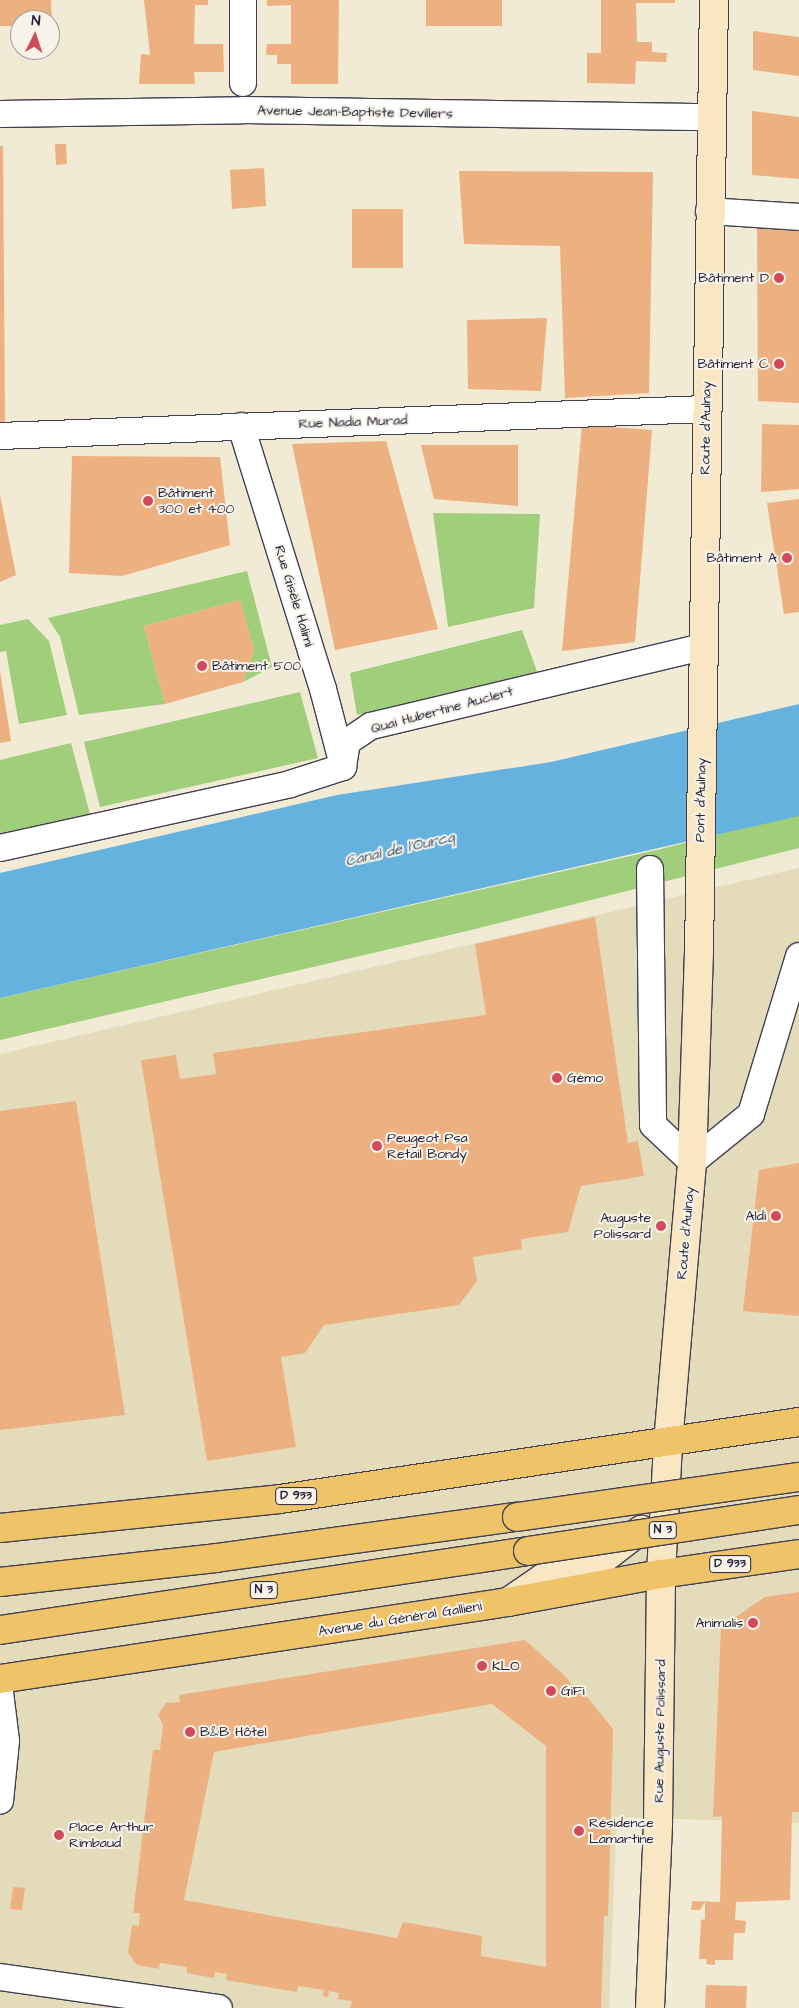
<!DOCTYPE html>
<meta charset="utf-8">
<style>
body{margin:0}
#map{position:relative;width:799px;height:2008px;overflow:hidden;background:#f1ead5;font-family:"Architects Daughter",sans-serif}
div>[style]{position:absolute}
.built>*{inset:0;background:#e4dbba}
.green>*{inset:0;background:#a1ce7b}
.water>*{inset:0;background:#66b2df}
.building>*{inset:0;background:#edb080}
.roads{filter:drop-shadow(1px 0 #414052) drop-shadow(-1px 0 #414052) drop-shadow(0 1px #414052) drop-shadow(0 -1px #414052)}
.street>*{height:26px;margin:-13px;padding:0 13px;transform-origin:13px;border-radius:13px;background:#fff}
.secondary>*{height:28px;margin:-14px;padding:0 14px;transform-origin:14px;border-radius:14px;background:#f9e7c3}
.primary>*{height:28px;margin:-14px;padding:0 14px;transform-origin:14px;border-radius:14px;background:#efc469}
.bridges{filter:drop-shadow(1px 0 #414052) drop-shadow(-1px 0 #414052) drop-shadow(0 1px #414052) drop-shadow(0 -1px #414052)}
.primary-bridge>*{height:28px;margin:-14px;padding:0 14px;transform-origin:14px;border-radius:14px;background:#efc469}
.dots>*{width:14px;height:14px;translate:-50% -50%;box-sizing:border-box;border:2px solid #f7f3e8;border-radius:50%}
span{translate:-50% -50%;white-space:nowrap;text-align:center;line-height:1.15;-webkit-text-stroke:4px #f7f3e8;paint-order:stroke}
.shield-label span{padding:1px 4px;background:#f7f3e8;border:1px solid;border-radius:4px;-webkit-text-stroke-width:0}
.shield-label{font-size:12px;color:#22223b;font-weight:700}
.street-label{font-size:14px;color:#22223b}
.poi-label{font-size:14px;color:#22223b}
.right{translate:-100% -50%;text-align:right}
.left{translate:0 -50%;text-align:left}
.water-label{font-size:15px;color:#3a5474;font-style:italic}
.north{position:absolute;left:10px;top:10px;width:50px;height:50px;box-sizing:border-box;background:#f7f3e8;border:1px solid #a29fa3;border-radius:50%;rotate:4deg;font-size:14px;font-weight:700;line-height:20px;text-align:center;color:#22223b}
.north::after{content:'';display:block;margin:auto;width:18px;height:22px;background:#d1495b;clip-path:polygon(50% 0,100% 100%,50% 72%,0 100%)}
</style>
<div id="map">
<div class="built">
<div style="clip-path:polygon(799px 868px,799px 1823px,617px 1817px,609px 2008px,0 2008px,0 1054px)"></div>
</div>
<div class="green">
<div style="clip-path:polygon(433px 513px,540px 514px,534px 608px,448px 627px)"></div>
<div style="clip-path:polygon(247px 571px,272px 667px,243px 682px,254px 650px,240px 600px,144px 626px,165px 704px,79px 715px,60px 637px,48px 618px)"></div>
<div style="clip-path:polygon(28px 619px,49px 641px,67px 715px,19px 724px,6px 651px,0 652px,0 625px)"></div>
<div style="clip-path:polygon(522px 630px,538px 674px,357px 715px,350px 673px)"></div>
<div style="clip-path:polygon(300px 692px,318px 758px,100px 807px,84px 742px)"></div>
<div style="clip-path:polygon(71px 743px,90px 814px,0 834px,0 760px)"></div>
<div style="clip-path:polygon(799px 814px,799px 848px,467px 931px,0 1040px,0 998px,661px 849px)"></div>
</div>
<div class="water">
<div style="clip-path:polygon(799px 704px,799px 816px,0 998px,0 873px,337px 795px,551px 762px)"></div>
</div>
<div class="building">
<div style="clip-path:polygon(0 0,51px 0,52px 20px,20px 20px,20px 26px,0 26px)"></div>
<div style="clip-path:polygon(144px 0,208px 0,208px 5px,195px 5px,194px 44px,223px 44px,224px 72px,194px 72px,195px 84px,139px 84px,141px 54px,150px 55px)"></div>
<div style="clip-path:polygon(267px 0,339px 0,338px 84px,291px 84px,291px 64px,277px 64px,277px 55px,266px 55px,267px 44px,291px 44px,291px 5px,267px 6px)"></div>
<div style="clip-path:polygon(426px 0,502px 0,502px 26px,426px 26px)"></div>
<div style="clip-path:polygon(601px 0,675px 0,675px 3px,636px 3px,637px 42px,652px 42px,652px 52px,667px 53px,666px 62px,636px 61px,635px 84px,587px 83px,587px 53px,601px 53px)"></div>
<div style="clip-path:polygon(753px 31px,799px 37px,799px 76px,753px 70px)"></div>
<div style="clip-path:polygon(752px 111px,799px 117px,799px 179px,752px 175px)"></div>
<div style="clip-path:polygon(55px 144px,66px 144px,67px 164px,56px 165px)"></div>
<div style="clip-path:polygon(0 146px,3px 146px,5px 424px,0 424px)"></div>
<div style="clip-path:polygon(264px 168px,266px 206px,232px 209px,230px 170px)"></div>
<div style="clip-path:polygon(459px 171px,653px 172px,649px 393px,565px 398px,560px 246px,464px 244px)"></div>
<div style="clip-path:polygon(352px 209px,403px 209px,403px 268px,352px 268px)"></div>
<div style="clip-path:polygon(757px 228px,799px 231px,799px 403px,758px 401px)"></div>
<div style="clip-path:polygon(547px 318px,541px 391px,468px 389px,467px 320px)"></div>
<div style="clip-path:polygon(762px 424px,799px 425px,799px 489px,761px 492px)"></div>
<div style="clip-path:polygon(582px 425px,652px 430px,635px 642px,562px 651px)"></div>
<div style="clip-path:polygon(386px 441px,438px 629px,335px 650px,292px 444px)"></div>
<div style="clip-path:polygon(421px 445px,518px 445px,518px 506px,434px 499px)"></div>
<div style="clip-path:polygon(72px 456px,220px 457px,230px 545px,122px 576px,69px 573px)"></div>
<div style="clip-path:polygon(0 495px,16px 575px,0 582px)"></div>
<div style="clip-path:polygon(799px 499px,799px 612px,784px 614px,767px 503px)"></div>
<div style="clip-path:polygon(240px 600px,254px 650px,243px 682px,165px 704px,144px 626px)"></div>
<div style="clip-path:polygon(0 671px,11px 741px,0 743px)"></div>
<div style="clip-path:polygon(595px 917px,628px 1143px,638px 1141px,644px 1176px,581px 1186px,568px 1232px,521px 1239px,522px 1249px,473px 1257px,477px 1281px,459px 1305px,324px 1325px,305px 1353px,281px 1357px,296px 1447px,207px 1461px,141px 1060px,176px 1055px,180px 1079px,216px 1074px,213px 1053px,486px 1015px,475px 944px)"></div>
<div style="clip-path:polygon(76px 1101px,125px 1415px,0 1430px,0 1111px)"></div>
<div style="clip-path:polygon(799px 1163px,799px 1316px,743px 1311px,759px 1170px)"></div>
<div style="clip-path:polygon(799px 1592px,799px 1812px,792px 1812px,790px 1900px,736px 1902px,735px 1920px,746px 1921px,745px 1933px,734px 1933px,733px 1960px,715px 1960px,715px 1965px,706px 1964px,707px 1959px,699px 1959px,701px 1920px,705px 1919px,705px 1902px,700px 1910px,691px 1910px,692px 1901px,720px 1902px,722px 1816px,713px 1817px,721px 1627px,765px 1597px)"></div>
<div style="clip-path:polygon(evenodd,525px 1640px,566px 1677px,577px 1692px,586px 1696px,613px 1729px,609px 1887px,608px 1916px,604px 1916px,601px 2008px,350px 2008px,352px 2001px,338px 1999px,339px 1993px,329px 1991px,328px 1997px,323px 1996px,324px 1990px,298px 1986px,297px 1992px,226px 1980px,227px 1974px,215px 1972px,214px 1978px,187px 1973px,187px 1967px,160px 1963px,159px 1969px,137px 1965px,128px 1953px,132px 1925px,139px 1926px,140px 1913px,133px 1913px,153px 1750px,160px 1750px,163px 1725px,158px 1715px,166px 1703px,180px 1702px,179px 1695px,525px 1640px,492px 1704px,546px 1746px,546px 1967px,481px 1956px,482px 1936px,403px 1922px,397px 1938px,184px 1900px,214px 1752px,492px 1704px)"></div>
<div style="clip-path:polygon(13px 1887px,25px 1888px,22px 1910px,10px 1909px)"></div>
<div style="clip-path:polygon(706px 1985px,747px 1986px,746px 2008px,705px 2008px)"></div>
</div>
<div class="roads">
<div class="street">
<div style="left:243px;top:0;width:83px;rotate:90deg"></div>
<div style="left:0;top:114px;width:244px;rotate:-0.9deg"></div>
<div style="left:244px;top:110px;width:467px;rotate:0.9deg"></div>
<div style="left:709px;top:211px;width:90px;rotate:3.8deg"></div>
<div style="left:241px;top:426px;width:275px;rotate:72.7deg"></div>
<div style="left:323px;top:689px;width:79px;rotate:75.3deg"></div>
<div style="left:0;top:436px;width:707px;rotate:-2.19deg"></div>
<div style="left:0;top:848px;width:297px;rotate:-12.4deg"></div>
<div style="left:290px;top:784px;width:56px;rotate:-17.8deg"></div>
<div style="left:343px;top:767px;width:25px;rotate:-81deg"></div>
<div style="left:347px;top:742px;width:29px;rotate:-34deg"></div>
<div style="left:371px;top:726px;width:341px;rotate:-13.4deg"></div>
<div style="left:650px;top:869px;width:256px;rotate:89.3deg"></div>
<div style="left:653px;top:1125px;width:54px;rotate:43.5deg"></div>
<div style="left:692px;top:1162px;width:76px;rotate:-39.1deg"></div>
<div style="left:751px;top:1114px;width:165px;rotate:-73.1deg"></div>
<div style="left:0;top:1692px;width:49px;rotate:83deg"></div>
<div style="left:6px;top:1741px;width:60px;rotate:95.7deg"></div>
<div style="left:0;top:1977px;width:221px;rotate:8.1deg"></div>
</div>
<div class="secondary">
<div style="left:508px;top:1602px;width:42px;rotate:-34.4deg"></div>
<div style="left:543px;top:1578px;width:47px;rotate:-9.9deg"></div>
<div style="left:589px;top:1570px;width:66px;rotate:-37.6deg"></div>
<div style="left:650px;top:2008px;width:185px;rotate:-87.5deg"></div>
<div style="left:658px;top:1823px;width:249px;rotate:-89.3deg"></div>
<div style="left:661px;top:1574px;width:131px;rotate:-86.9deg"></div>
<div style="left:668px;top:1443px;width:282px;rotate:-85.1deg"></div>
<div style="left:692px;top:1162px;width:209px;rotate:-88.1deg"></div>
<div style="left:699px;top:953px;width:953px;rotate:-89.1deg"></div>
</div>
<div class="primary">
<div style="left:0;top:1528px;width:281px;rotate:-5.9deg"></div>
<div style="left:280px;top:1499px;width:525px;rotate:-8.44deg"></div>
<div style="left:0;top:1582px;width:217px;rotate:-6.3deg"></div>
<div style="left:216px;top:1558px;width:304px;rotate:-7.8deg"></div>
<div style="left:0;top:1630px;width:534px;rotate:-8.51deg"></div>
<div style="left:0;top:1679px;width:514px;rotate:-8.62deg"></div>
<div style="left:508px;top:1602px;width:156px;rotate:-10.4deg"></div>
<div style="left:661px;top:1574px;width:139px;rotate:-8.2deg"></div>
</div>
</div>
<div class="bridges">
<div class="primary-bridge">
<div style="left:517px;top:1517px;width:285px;rotate:-8.1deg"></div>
<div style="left:528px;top:1551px;width:274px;rotate:-8.6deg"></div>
</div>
</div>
<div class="dots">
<div style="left:779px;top:278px;background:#d1495b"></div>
<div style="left:779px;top:364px;background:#d1495b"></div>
<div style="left:148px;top:501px;background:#d1495b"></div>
<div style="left:787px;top:558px;background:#d1495b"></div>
<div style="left:202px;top:666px;background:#d1495b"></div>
<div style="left:557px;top:1078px;background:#d1495b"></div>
<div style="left:377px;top:1146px;background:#d1495b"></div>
<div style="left:776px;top:1216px;background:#d1495b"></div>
<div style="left:661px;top:1226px;background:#d1495b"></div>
<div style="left:753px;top:1623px;background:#d1495b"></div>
<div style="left:482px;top:1666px;background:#d1495b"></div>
<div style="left:551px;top:1691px;background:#d1495b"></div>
<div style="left:190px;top:1732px;background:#d1495b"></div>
<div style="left:579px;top:1831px;background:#d1495b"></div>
<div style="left:59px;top:1835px;background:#d1495b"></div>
</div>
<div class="shield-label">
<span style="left:296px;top:1496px">D 933</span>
<span style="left:663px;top:1530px">N 3</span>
<span style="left:730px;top:1564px">D 933</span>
<span style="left:264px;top:1590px">N 3</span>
</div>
<div class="street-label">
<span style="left:355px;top:112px;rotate:1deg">Avenue Jean-Baptiste Devillers</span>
<span style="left:353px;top:422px;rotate:-2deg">Rue Nadia Murad</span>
<span style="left:706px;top:428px;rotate:-89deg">Route d'Aulnay</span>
<span style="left:294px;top:596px;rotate:73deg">Rue Gisèle Halimi</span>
<span style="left:442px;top:710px;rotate:-15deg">Quai Hubertine Auclert</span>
<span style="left:701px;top:800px;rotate:-89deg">Pont d'Aulnay</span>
<span style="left:686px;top:1233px;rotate:-85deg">Route d'Aulnay</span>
<span style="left:400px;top:1619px;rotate:-9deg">Avenue du Général Gallieni</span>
<span style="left:660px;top:1731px;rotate:-89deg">Rue Auguste Polissard</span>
</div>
<div class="poi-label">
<span class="right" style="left:769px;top:278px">Bâtiment D</span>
<span class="right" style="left:769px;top:364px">Bâtiment C</span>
<span class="left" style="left:158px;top:501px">Bâtiment<br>300 et 400</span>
<span class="right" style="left:777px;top:558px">Bâtiment A</span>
<span class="left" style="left:212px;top:666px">Bâtiment 500</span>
<span class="left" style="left:567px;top:1078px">Gémo</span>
<span class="left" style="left:387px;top:1146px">Peugeot Psa<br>Retail Bondy</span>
<span class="right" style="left:766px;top:1216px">Aldi</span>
<span class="right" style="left:651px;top:1226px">Auguste<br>Polissard</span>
<span class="right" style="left:743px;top:1623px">Animalis</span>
<span class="left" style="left:492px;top:1666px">KLO</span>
<span class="left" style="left:561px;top:1691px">GiFi</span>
<span class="left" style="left:200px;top:1732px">B&amp;B Hôtel</span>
<span class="left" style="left:589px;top:1831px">Résidence<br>Lamartine</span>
<span class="left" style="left:69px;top:1835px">Place Arthur<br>Rimbaud</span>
</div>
<div class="water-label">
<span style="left:400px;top:849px;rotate:-13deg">Canal de l'Ourcq</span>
</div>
<div class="north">N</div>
</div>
